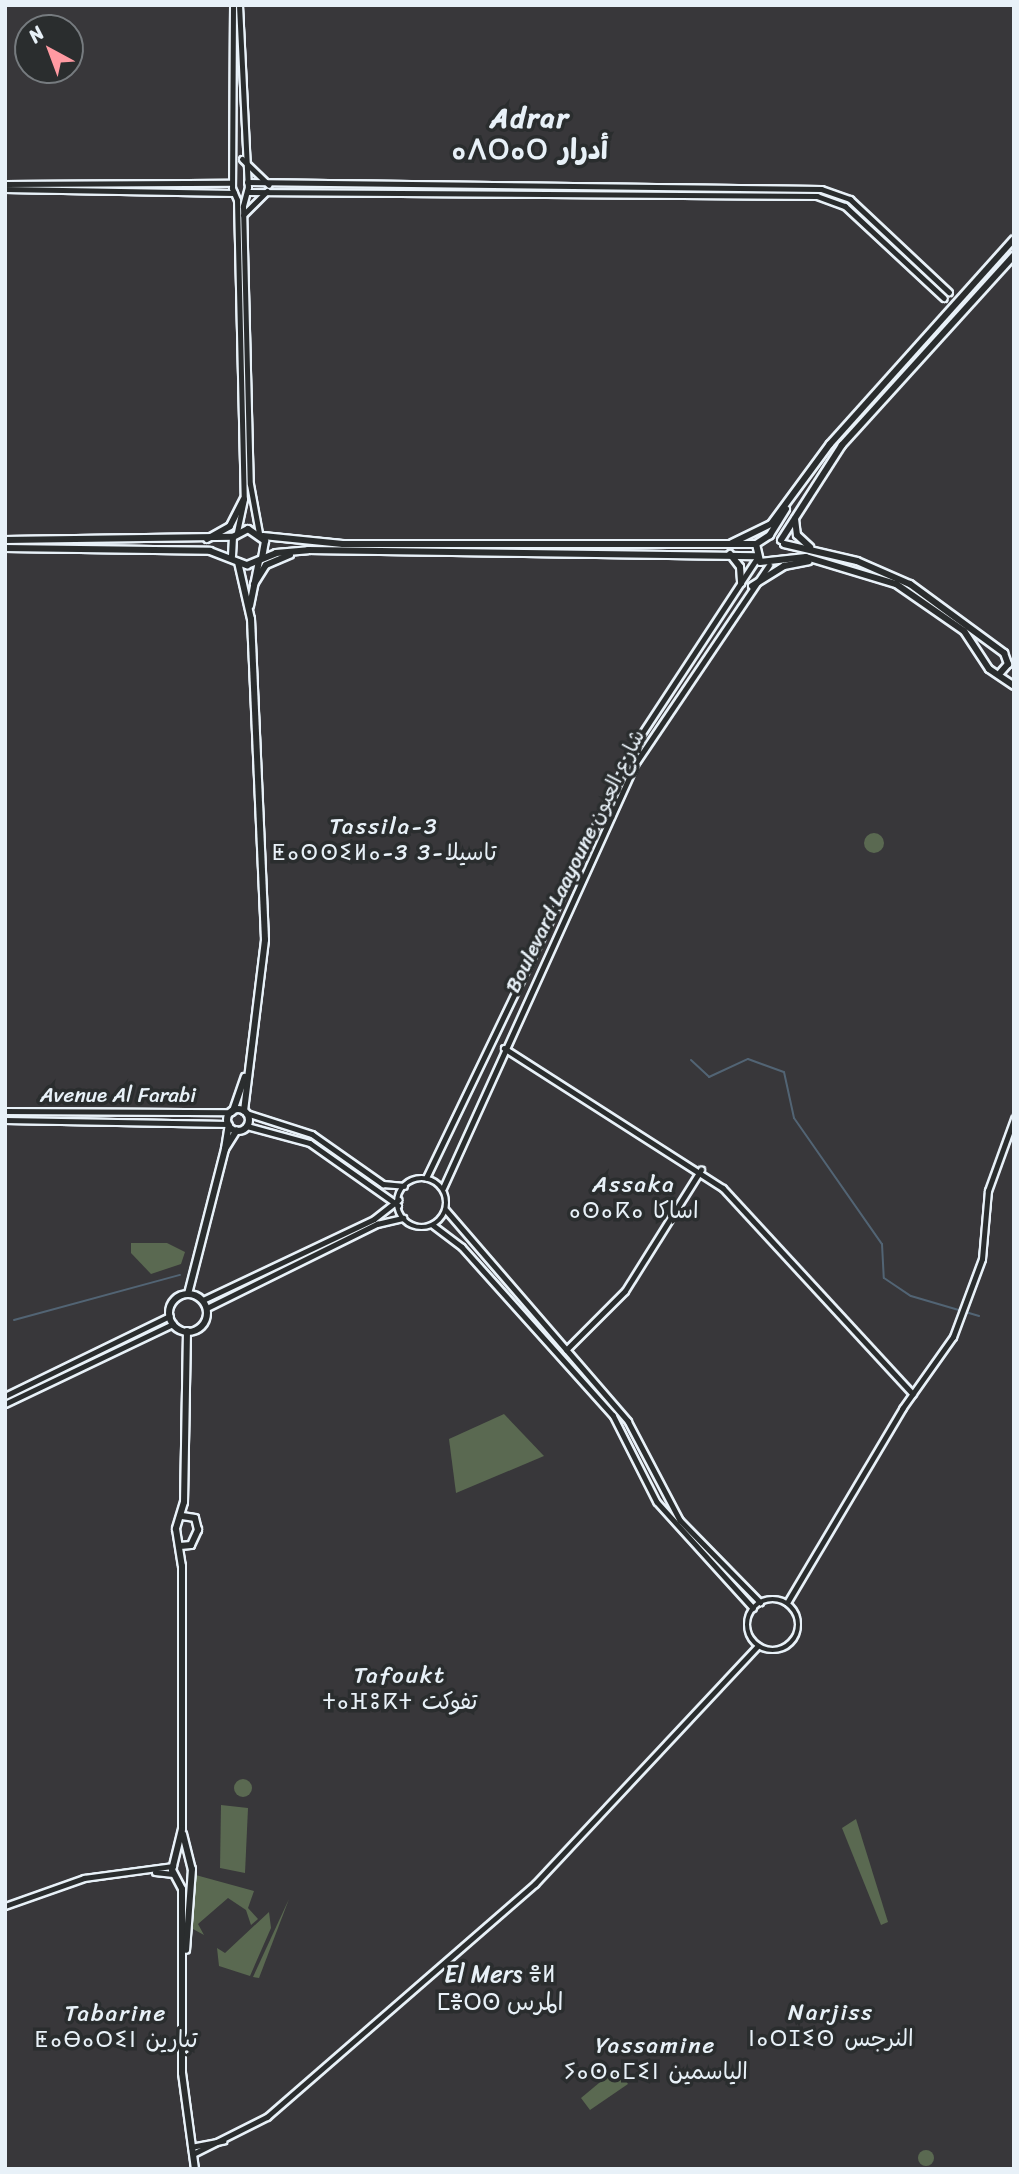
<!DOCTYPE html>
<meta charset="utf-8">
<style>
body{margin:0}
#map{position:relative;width:1019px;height:2174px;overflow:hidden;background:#38373a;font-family:Sriracha,"Playpen Sans Arabic","Noto Sans Tifinagh",sans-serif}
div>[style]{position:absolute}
.green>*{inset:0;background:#5a6951}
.round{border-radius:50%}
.stream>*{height:2px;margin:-1px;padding:0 1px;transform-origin:1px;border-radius:1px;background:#526474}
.roads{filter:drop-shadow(2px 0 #e8f1f8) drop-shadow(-2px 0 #e8f1f8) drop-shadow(0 2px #e8f1f8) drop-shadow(0 -2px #e8f1f8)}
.tertiary>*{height:4.5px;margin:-2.25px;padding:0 2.25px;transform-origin:2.25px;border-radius:2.25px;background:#2a2d2e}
.tertiary>.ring{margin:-2.25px;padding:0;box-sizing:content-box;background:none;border:4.5px solid #2a2d2e;border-radius:50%}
.secondary>*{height:5px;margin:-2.5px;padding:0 2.5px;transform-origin:2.5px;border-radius:2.5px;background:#2a2d2e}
.primary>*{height:6px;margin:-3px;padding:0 3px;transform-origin:3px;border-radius:3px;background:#2a2d2e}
.primary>.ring{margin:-3px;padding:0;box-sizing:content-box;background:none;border:6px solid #2a2d2e;border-radius:50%}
.trunk>*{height:6px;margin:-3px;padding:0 3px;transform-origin:3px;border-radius:3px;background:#2a2d2e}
span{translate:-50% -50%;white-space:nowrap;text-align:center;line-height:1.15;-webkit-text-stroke:7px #2a2d2e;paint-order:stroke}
.street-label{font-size:21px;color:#e8f1f8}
.neighbourhood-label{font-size:23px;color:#e8f1f8;letter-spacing:2px}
.quarter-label{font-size:24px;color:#e8f1f8}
.district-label{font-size:28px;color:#e8f1f8;font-weight:700;letter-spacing:2px}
.frame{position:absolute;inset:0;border:7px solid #e8f1f8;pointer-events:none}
.north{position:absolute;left:14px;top:14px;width:70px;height:70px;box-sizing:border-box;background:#2a2d2e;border:2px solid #767b7f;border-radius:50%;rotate:319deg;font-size:19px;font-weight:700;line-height:28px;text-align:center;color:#e8f1f8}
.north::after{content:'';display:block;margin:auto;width:24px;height:32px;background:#ff9aa2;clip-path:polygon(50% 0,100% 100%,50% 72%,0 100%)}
</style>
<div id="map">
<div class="green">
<div class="round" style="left:864px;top:833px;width:20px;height:20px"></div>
<div style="clip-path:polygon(131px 1243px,167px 1243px,185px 1252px,181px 1264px,151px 1274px,131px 1253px)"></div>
<div style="clip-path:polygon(504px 1414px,544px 1456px,456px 1493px,449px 1439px)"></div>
<div class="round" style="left:234px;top:1779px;width:18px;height:18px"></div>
<div style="clip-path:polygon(221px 1805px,248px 1808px,245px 1873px,220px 1868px)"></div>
<div style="clip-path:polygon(856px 1819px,888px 1922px,881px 1925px,842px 1828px)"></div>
<div style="clip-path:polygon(192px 1874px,254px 1891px,248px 1908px,258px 1919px,251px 1925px,246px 1910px,228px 1898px,198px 1924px,204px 1935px,193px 1929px)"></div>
<div style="clip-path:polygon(289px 1899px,259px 1978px,253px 1977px)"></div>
<div style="clip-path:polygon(269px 1912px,271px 1928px,250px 1976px,219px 1966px,217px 1948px,225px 1953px)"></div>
<div style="clip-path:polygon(617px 2068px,628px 2084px,590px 2110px,581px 2098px)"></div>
<div class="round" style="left:918px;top:2150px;width:16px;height:16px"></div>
</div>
<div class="stream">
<div style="left:691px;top:1060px;width:25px;rotate:43deg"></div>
<div style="left:709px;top:1077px;width:43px;rotate:-24.8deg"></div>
<div style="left:748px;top:1059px;width:38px;rotate:20deg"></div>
<div style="left:784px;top:1072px;width:47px;rotate:77.7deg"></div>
<div style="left:794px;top:1118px;width:154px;rotate:55.1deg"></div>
<div style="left:882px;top:1244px;width:34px;rotate:87deg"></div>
<div style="left:884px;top:1278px;width:32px;rotate:34deg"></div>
<div style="left:911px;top:1296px;width:71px;rotate:16.4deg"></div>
<div style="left:14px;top:1320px;width:172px;rotate:-15.2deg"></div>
</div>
<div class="roads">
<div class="tertiary">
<div style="left:247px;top:182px;width:574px;rotate:0.7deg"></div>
<div style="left:821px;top:189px;width:31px;rotate:19deg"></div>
<div style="left:850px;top:199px;width:136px;rotate:43.2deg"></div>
<div style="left:5px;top:184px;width:227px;rotate:-0.3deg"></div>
<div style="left:5px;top:189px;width:229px;rotate:1deg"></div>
<div style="left:247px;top:192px;width:570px;rotate:0.4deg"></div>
<div style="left:817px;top:196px;width:30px;rotate:20deg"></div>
<div style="left:845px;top:206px;width:135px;rotate:42.9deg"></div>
<div style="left:504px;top:1048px;width:260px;rotate:32.6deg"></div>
<div style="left:723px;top:1188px;width:280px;rotate:47.3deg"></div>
<div style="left:5px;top:1111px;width:226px;rotate:0.3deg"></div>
<div style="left:246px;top:1113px;width:69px;rotate:17.7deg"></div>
<div style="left:312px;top:1134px;width:87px;rotate:35.2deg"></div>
<div style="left:383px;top:1184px;width:21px;rotate:5deg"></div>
<div style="left:5px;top:1120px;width:223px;rotate:1deg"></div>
<div style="left:247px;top:1126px;width:65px;rotate:15.1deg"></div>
<div style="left:310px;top:1143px;width:108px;rotate:35.2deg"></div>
<div style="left:426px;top:1178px;width:478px;rotate:-64.3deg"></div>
<div style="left:633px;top:747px;width:226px;rotate:-56.7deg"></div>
<div class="ring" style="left:397px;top:1178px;width:45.5px;height:45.5px"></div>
<div style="left:443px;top:1188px;width:469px;rotate:-65.6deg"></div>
<div style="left:637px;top:761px;width:236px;rotate:-56deg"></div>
<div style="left:446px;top:1210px;width:279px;rotate:49.2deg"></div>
<div style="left:628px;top:1421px;width:112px;rotate:62.3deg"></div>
<div style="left:680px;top:1520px;width:115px;rotate:45.7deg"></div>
<div style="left:433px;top:1225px;width:36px;rotate:37deg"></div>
<div style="left:462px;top:1247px;width:226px;rotate:48.1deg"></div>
<div style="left:613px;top:1415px;width:97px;rotate:63.2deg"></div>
<div style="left:657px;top:1502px;width:143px;rotate:47.8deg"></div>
<div style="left:203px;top:1300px;width:189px;rotate:-25.3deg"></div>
<div style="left:374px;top:1219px;width:31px;rotate:-38deg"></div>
<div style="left:207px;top:1308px;width:190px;rotate:-26.3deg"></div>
<div style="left:377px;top:1224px;width:27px;rotate:-13deg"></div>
<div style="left:566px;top:1350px;width:83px;rotate:-45deg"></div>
<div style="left:625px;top:1291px;width:143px;rotate:-57.9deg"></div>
<div style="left:5px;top:1396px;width:183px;rotate:-25.9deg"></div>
<div style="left:5px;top:1404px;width:186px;rotate:-25.5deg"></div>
<div class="ring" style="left:747px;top:1599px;width:47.5px;height:47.5px"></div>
<div style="left:787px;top:1603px;width:226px;rotate:-59.3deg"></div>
<div style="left:902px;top:1409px;width:88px;rotate:-54.7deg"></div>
<div style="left:953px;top:1337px;width:83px;rotate:-69.6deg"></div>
<div style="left:982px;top:1259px;width:68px;rotate:-85deg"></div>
<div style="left:988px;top:1191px;width:77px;rotate:-70.1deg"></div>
<div style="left:155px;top:1872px;width:18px;rotate:6deg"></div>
<div style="left:5px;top:1906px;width:84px;rotate:-19.5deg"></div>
<div style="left:84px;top:1878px;width:90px;rotate:-7.7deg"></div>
<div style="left:191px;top:2147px;width:33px;rotate:-11deg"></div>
<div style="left:193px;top:2154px;width:83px;rotate:-26.6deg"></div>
<div style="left:267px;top:2117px;width:355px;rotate:-41deg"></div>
<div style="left:535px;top:1884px;width:326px;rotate:-46.9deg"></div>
</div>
<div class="secondary">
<div style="left:233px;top:5px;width:183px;rotate:90.3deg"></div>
<div style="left:232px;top:188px;width:13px;rotate:67deg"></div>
<div style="left:237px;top:200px;width:299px;rotate:88.7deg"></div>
<div style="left:244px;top:499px;width:34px;rotate:102deg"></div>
<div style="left:239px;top:5px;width:182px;rotate:87.2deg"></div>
<div style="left:248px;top:187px;width:20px;rotate:105deg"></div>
<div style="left:243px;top:206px;width:278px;rotate:88.6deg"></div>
<div style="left:250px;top:484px;width:50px;rotate:79.6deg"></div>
<div style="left:242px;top:159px;width:37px;rotate:44deg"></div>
<div style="left:243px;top:215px;width:34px;rotate:-45deg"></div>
</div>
<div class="primary">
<div style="left:238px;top:562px;width:58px;rotate:77.2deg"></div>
<div style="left:251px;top:619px;width:321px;rotate:87.5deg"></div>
<div style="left:265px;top:940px;width:172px;rotate:97deg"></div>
<div style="left:250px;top:606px;width:46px;rotate:-78.7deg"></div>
<div class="ring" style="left:227px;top:1109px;width:16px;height:16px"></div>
<div style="left:233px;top:1111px;width:36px;rotate:-71deg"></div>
<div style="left:225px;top:1149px;width:24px;rotate:-81deg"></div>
<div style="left:188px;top:1294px;width:150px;rotate:-75.7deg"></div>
<div style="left:225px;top:1149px;width:22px;rotate:-58deg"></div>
<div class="ring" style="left:169px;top:1294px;width:32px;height:32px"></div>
<div style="left:187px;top:1331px;width:171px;rotate:91deg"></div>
<div style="left:184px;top:1502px;width:28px;rotate:107deg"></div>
<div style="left:176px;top:1529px;width:37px;rotate:81deg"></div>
<div style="left:182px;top:1566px;width:263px;rotate:90deg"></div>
<div style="left:182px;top:1829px;width:42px;rotate:103.7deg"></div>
<div style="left:172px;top:1870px;width:21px;rotate:62deg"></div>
<div style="left:182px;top:1889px;width:184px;rotate:90deg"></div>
<div style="left:182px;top:2073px;width:97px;rotate:82.3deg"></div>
<div style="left:180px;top:1546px;width:11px;rotate:-5deg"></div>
<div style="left:191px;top:1545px;width:17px;rotate:-65deg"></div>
<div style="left:198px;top:1530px;width:12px;rotate:-104deg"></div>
<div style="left:195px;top:1518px;width:13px;rotate:-171deg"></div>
<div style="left:183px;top:1834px;width:36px;rotate:76deg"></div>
<div style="left:192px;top:1869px;width:81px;rotate:94.2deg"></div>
</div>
<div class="trunk">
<div style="left:786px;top:509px;width:31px;rotate:122deg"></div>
<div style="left:770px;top:535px;width:17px;rotate:147deg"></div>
<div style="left:756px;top:544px;width:18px;rotate:77deg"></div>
<div style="left:760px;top:562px;width:46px;rotate:-6.2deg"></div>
<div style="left:806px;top:557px;width:94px;rotate:16.7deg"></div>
<div style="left:896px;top:584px;width:83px;rotate:34.7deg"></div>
<div style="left:964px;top:631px;width:45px;rotate:56.7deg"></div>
<div style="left:989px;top:669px;width:30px;rotate:34deg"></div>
<div style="left:795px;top:519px;width:16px;rotate:83deg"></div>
<div style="left:797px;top:535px;width:18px;rotate:43deg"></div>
<div style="left:263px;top:536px;width:80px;rotate:5.7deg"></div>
<div style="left:343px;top:544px;width:413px"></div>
<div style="left:207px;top:539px;width:26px;rotate:-29deg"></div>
<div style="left:230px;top:526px;width:30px;rotate:-63deg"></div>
<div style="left:5px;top:540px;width:228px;rotate:-0.8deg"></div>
<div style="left:781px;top:540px;width:113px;rotate:-57.3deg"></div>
<div style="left:842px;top:445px;width:256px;rotate:-47.8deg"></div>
<div style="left:732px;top:543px;width:43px;rotate:-26deg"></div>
<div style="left:771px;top:524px;width:99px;rotate:-53.6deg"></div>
<div style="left:830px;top:444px;width:275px;rotate:-48.1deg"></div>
<div style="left:784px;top:544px;width:75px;rotate:13.1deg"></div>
<div style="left:857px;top:561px;width:58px;rotate:23.5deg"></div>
<div style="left:910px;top:584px;width:117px;rotate:36.3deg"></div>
<div style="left:1004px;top:653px;width:12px;rotate:70deg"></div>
<div style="left:1008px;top:664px;width:11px;rotate:131deg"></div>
<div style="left:5px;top:548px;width:205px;rotate:0.8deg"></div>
<div style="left:210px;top:551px;width:40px;rotate:21deg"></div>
<div style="left:247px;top:565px;width:31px;rotate:-22deg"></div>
<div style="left:276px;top:553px;width:32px;rotate:-5deg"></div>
<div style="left:308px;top:550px;width:448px;rotate:0.8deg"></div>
<div style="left:730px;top:554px;width:16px;rotate:52deg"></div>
<div style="left:740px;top:567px;width:16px;rotate:86deg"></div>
<div style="left:232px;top:556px;width:19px;rotate:-87deg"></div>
<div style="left:233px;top:537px;width:17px;rotate:-28deg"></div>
<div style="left:248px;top:529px;width:21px;rotate:35deg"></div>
<div style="left:265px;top:541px;width:17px;rotate:100deg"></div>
<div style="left:254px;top:584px;width:22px;rotate:-58deg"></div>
<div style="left:266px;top:565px;width:26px;rotate:-23deg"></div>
<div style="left:752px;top:586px;width:38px;rotate:-32deg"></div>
<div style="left:784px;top:566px;width:25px;rotate:-11deg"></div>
</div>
</div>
<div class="street-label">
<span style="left:575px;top:861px;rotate:-64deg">Boulevard Laayoune شارع العيون</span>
<span style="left:118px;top:1095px">Avenue Al Farabi</span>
</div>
<div class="neighbourhood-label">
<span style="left:384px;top:840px">Tassila-3<br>ⵟⴰⵙⵙⵉⵍⴰ-3 3-تاسيلا</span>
<span style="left:634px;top:1198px">Assaka<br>ⴰⵙⴰⴽⴰ اساكا</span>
<span style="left:400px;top:1689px">Tafoukt<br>ⵜⴰⴼⵓⴽⵜ تفوكت</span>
<span style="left:831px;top:2026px">Narjiss<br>ⵏⴰⵔⵊⵉⵙ النرجس</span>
<span style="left:116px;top:2027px">Tabarine<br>ⵟⴰⴱⴰⵔⵉⵏ تبارين</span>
<span style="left:656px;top:2059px">Yassamine<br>ⵢⴰⵙⴰⵎⵉⵏ الياسمين</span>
</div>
<div class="quarter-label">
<span style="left:500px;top:1989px">El Mers ⴻⵍ<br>ⵎⴻⵔⵙ المرس</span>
</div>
<div class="district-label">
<span style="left:530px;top:134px">Adrar<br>ⴰⴷⵔⴰⵔ أدرار</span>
</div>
<div class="frame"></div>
<div class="north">N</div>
</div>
